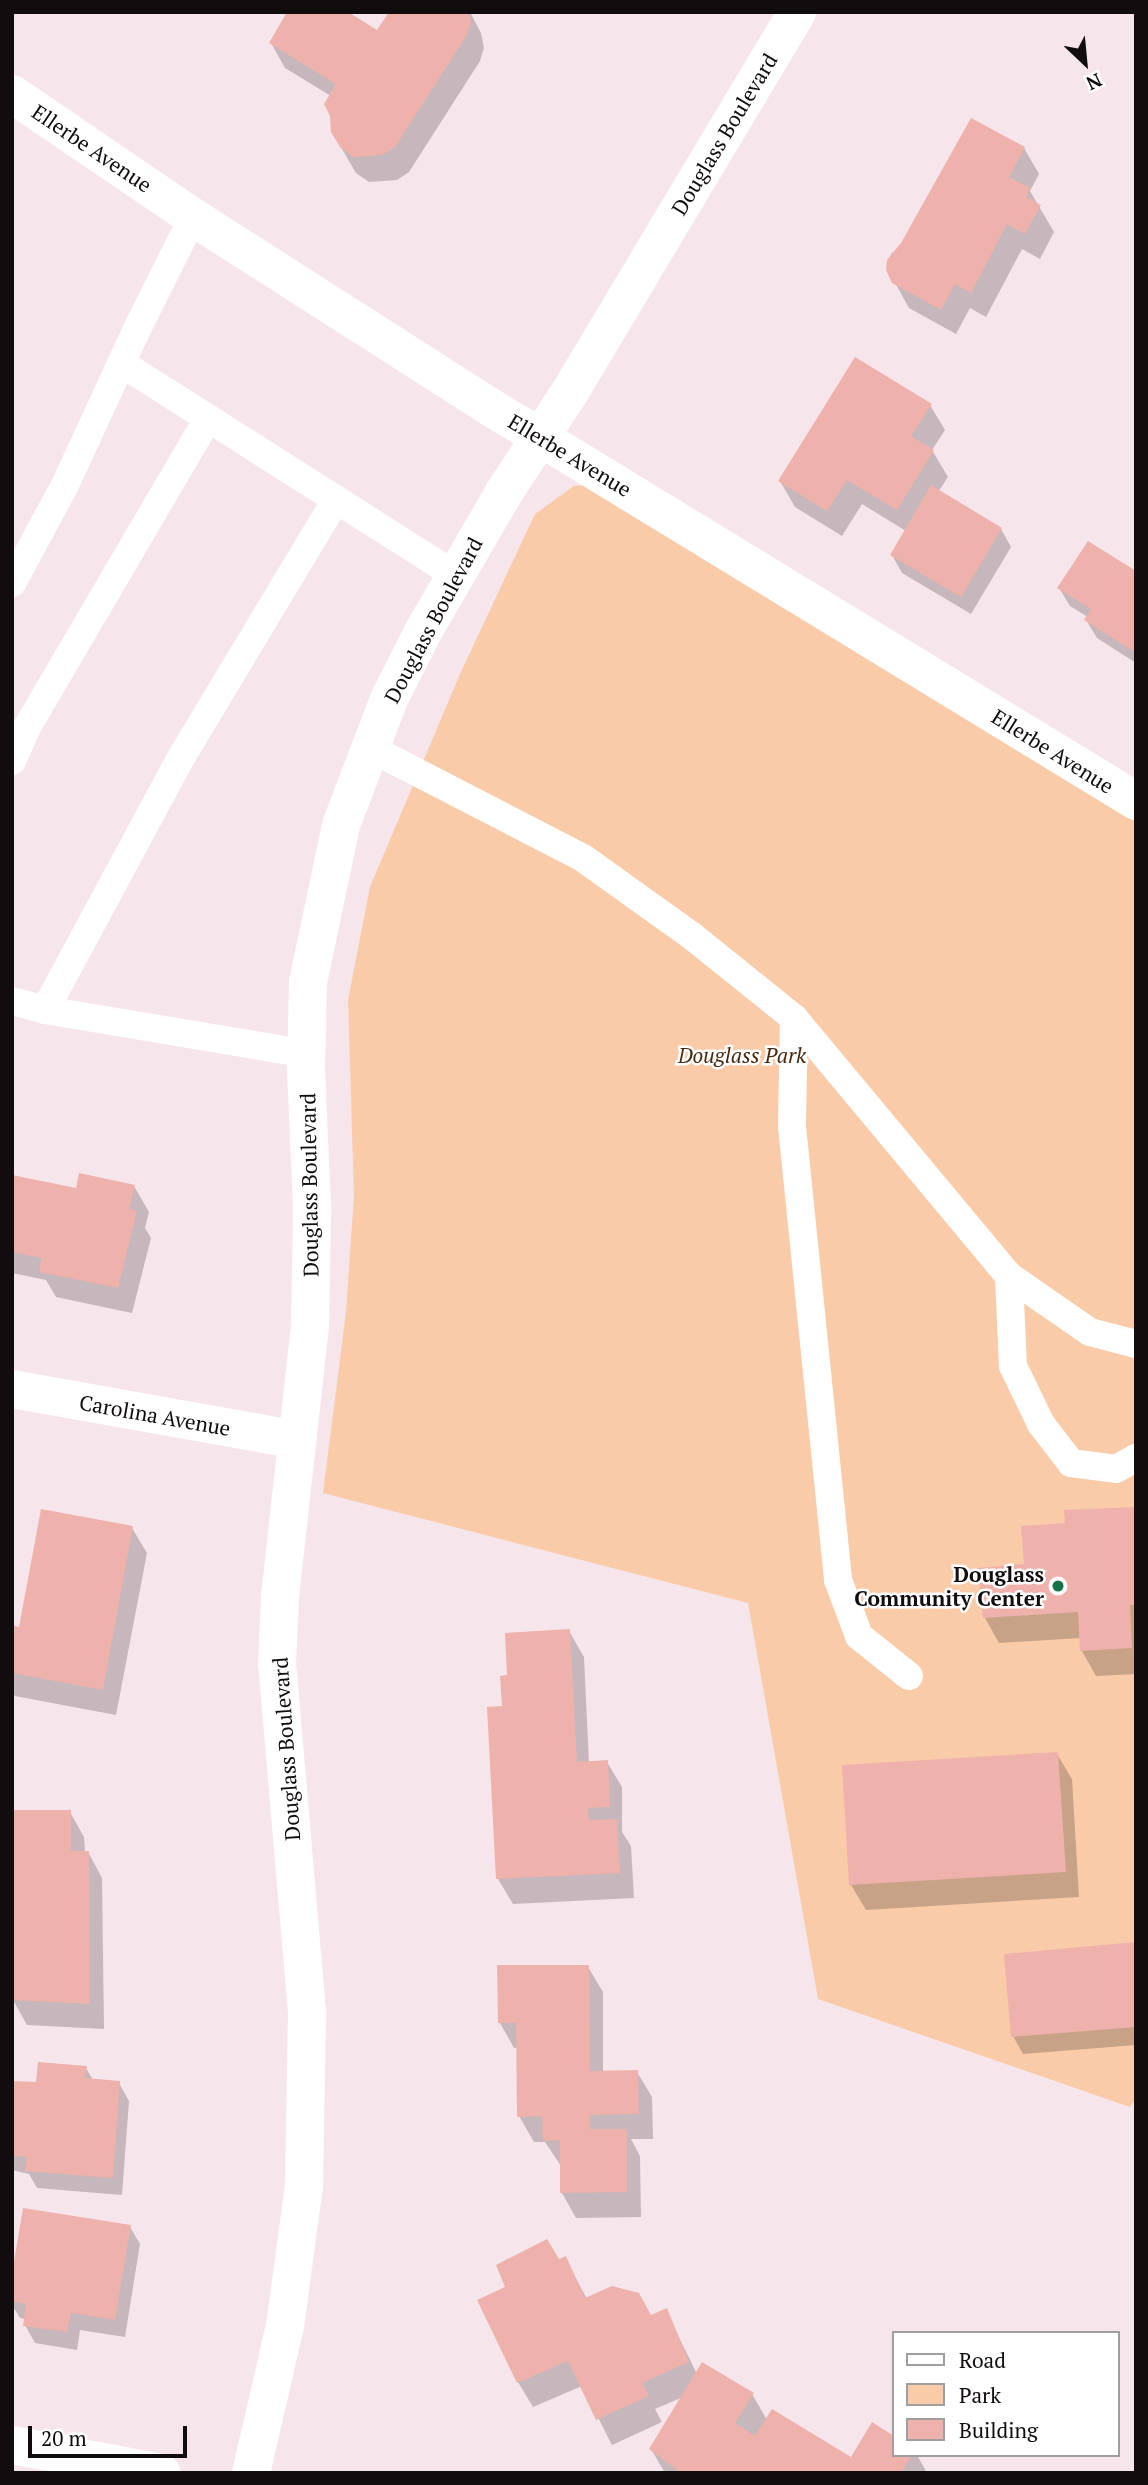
<!DOCTYPE html>
<style>
body{margin:0}
#map{position:relative;width:1148px;height:2485px;overflow:hidden;background:#f7e5ec;font-family:"PT Serif",serif}
div>[style]{position:absolute}
.green>*{inset:0;background:#f9cba9}
.shadow>*{inset:0;background:#0003}
.building>*{inset:0;background:#eeb1ab}
.lane>*{height:28px;margin:-14px;padding:0 14px;transform-origin:14px;border-radius:14px;background:#fff}
.street>*{height:38px;margin:-19px;padding:0 19px;transform-origin:19px;border-radius:19px;background:#fff}
.dots>*{width:19px;height:19px;translate:-50% -50%;box-sizing:border-box;border:4px solid #fff;border-radius:50%}
span{translate:-50% -50%;white-space:nowrap;text-align:center;line-height:1.15;-webkit-text-stroke:5px #fff;paint-order:stroke}
.street-label{font-size:21px;color:#110c0e}
.park-label{font-size:21px;color:#4a2a10;font-style:italic}
.poi-label{font-size:21px;color:#110c0e;font-weight:700}
.right{translate:-100% -50%;text-align:right}
.frame{position:absolute;inset:0;border:14px solid #110c0e;pointer-events:none}
.legend{position:absolute;left:892px;top:2331px;width:228px;height:126px;box-sizing:border-box;background:#fff;border:2px solid #a09e9f;margin:0;padding:9px 12px;list-style:none;font-size:21px;color:#110c0e}
.legend li{display:flex;align-items:center;gap:14px;height:35px}
.legend b{width:35px;border:2px solid #a09e9f}
.north{position:absolute;left:1050px;top:28px;width:70px;height:70px;-webkit-text-stroke:5px #fff;paint-order:stroke;rotate:154deg;font-size:19px;font-weight:700;line-height:28px;text-align:center;color:#110c0e}
.north::after{content:'';display:block;margin:auto;width:24px;height:32px;background:#110c0e;clip-path:polygon(50% 0,100% 100%,50% 72%,0 100%)}
.scale{position:absolute;left:28px;top:2426px;width:159px;height:32px;box-sizing:border-box;border:4px solid #110c0e;border-top:0;padding-left:9px;font-size:21px;line-height:24px;white-space:nowrap;color:#110c0e;-webkit-text-stroke:5px #fff;paint-order:stroke}
</style>
<div id="map">
<div class="green">
<div style="clip-path:polygon(588px 485px,1136px 822px,1136px 2098px,1130px 2107px,818px 1999px,748px 1603px,323px 1493px,346px 1312px,354px 1195px,348px 1000px,370px 887px,460px 674px,535px 514px,574px 486px)"></div>
</div>
<div class="shadow">
<div style="clip-path:polygon(392px 12px,470px 12px,481px 33px,484px 48px,480px 61px,409px 172px,397px 180px,369px 182px,356px 173px,332px 132px,331px 96px,285px 68px,271px 43px,378px 32px)"></div>
<div style="clip-path:polygon(1024px 148px,1039px 174px,1030px 191px,1054px 232px,1040px 259px,1022px 249px,986px 317px,970px 308px,956px 334px,909px 308px,888px 270px,891px 254px)"></div>
<div style="clip-path:polygon(930px 405px,945px 430px,932px 450px,948px 477px,938px 492px,1001px 529px,1011px 547px,971px 614px,902px 573px,892px 555px,906px 531px,862px 504px,842px 536px,795px 507px,780px 481px)"></div>
<div style="clip-path:polygon(1136px 573px,1136px 663px,1097px 638px,1086px 620px,1088px 617px,1070px 606px,1059px 588px)"></div>
<div style="clip-path:polygon(12px 1177px,77px 1190px,134px 1186px,149px 1212px,145px 1228px,151px 1238px,132px 1313px,56px 1297px,46px 1280px,12px 1273px)"></div>
<div style="clip-path:polygon(1136px 1509px,1136px 1674px,1096px 1676px,1082px 1651px,1081px 1638px,999px 1643px,985px 1618px,1026px 1566px,1067px 1525px)"></div>
<div style="clip-path:polygon(132px 1528px,147px 1553px,116px 1715px,15px 1696px,12px 1691px,12px 1627px,20px 1629px)"></div>
<div style="clip-path:polygon(569px 1631px,584px 1657px,589px 1763px,607px 1762px,622px 1787px,622px 1832px,631px 1846px,634px 1898px,513px 1904px,498px 1879px,503px 1708px,509px 1676px)"></div>
<div style="clip-path:polygon(1057px 1754px,1072px 1779px,1079px 1897px,866px 1910px,851px 1885px)"></div>
<div style="clip-path:polygon(70px 1812px,84px 1837px,85px 1852px,88px 1852px,102px 1878px,104px 2029px,27px 2025px,13px 2000px)"></div>
<div style="clip-path:polygon(1136px 1944px,1136px 2045px,1023px 2054px,1013px 2036px)"></div>
<div style="clip-path:polygon(588px 1967px,603px 1992px,603px 2072px,637px 2072px,652px 2097px,653px 2139px,631px 2139px,640px 2156px,641px 2217px,576px 2218px,562px 2193px,561px 2166px,545px 2142px,534px 2142px,519px 2116px,518px 2048px,514px 2048px,500px 2023px)"></div>
<div style="clip-path:polygon(86px 2068px,93px 2080px,119px 2083px,129px 2101px,122px 2195px,37px 2188px,29px 2174px,12px 2170px,12px 2082px,38px 2084px)"></div>
<div style="clip-path:polygon(130px 2227px,140px 2244px,125px 2337px,80px 2330px,77px 2350px,35px 2343px,25px 2325px,26px 2319px,20px 2318px,12px 2305px,12px 2283px)"></div>
<div style="clip-path:polygon(565px 2258px,587px 2299px,651px 2317px,666px 2311px,697px 2374px,752px 2394px,767px 2420px,851px 2459px,872px 2425px,894px 2438px,894px 2455px,917px 2455px,927px 2473px,665px 2473px,651px 2449px,683px 2397px,655px 2409px,662px 2422px,612px 2445px,582px 2386px,533px 2407px,518px 2382px,559px 2261px)"></div>
</div>
<div class="building">
<div style="clip-path:polygon(287px 12px,348px 12px,377px 30px,389px 12px,469px 12px,471px 22px,467px 35px,395px 147px,382px 155px,353px 157px,340px 147px,331px 132px,330px 116px,324px 104px,336px 84px,269px 43px)"></div>
<div style="clip-path:polygon(971px 118px,1025px 147px,1009px 177px,1030px 188px,1026px 197px,1041px 205px,1025px 234px,1007px 224px,971px 293px,955px 284px,941px 310px,892px 283px,886px 270px,887px 260px,901px 243px)"></div>
<div style="clip-path:polygon(855px 357px,932px 404px,911px 436px,934px 450px,897px 510px,847px 480px,827px 511px,778px 481px)"></div>
<div style="clip-path:polygon(931px 485px,1002px 528px,961px 597px,890px 555px)"></div>
<div style="clip-path:polygon(1088px 541px,1136px 571px,1136px 653px,1084px 620px,1091px 609px,1057px 588px)"></div>
<div style="clip-path:polygon(79px 1173px,135px 1185px,129px 1209px,137px 1211px,118px 1288px,39px 1272px,42px 1258px,12px 1252px,12px 1175px,76px 1188px)"></div>
<div style="clip-path:polygon(1136px 1507px,1136px 1605px,1130px 1605px,1132px 1648px,1080px 1651px,1078px 1612px,983px 1618px,978px 1568px,1024px 1564px,1021px 1526px,1065px 1523px,1064px 1510px)"></div>
<div style="clip-path:polygon(41px 1509px,133px 1526px,103px 1690px,12px 1673px,12px 1625px,19px 1627px)"></div>
<div style="clip-path:polygon(570px 1629px,577px 1762px,608px 1760px,610px 1807px,588px 1808px,589px 1820px,617px 1819px,620px 1873px,496px 1879px,487px 1707px,502px 1706px,500px 1676px,507px 1675px,505px 1633px)"></div>
<div style="clip-path:polygon(1058px 1752px,1066px 1872px,849px 1885px,842px 1765px)"></div>
<div style="clip-path:polygon(12px 1810px,71px 1810px,71px 1851px,89px 1851px,90px 2004px,12px 2000px)"></div>
<div style="clip-path:polygon(1136px 1942px,1136px 2027px,1011px 2037px,1004px 1954px)"></div>
<div style="clip-path:polygon(497px 1965px,589px 1965px,590px 2071px,638px 2070px,639px 2114px,590px 2115px,590px 2129px,627px 2129px,627px 2192px,560px 2193px,560px 2140px,543px 2141px,542px 2116px,517px 2117px,516px 2023px,498px 2023px)"></div>
<div style="clip-path:polygon(38px 2062px,87px 2066px,85px 2078px,120px 2081px,113px 2178px,25px 2171px,27px 2157px,12px 2156px,12px 2081px,36px 2082px)"></div>
<div style="clip-path:polygon(23px 2208px,131px 2225px,115px 2320px,71px 2313px,67px 2332px,23px 2326px,26px 2304px,12px 2301px,12px 2273px)"></div>
<div style="clip-path:polygon(547px 2239px,559px 2259px,566px 2256px,585px 2298px,612px 2286px,639px 2293px,651px 2315px,667px 2308px,689px 2362px,642px 2383px,649px 2396px,596px 2420px,568px 2361px,517px 2383px,477px 2300px,505px 2287px,496px 2265px)"></div>
<div style="clip-path:polygon(702px 2362px,754px 2393px,735px 2423px,755px 2436px,772px 2409px,851px 2457px,872px 2422px,894px 2436px,894px 2455px,912px 2455px,901px 2473px,681px 2473px,649px 2449px)"></div>
</div>
<div class="lane">
<div style="left:121px;top:363px;width:397px;rotate:32.4deg"></div>
<div style="left:12px;top:583px;width:111px;rotate:-61.6deg"></div>
<div style="left:65px;top:485px;width:176px;rotate:-65.2deg"></div>
<div style="left:139px;top:325px;width:121px;rotate:-63.4deg"></div>
<div style="left:370px;top:748px;width:240px;rotate:27.3deg"></div>
<div style="left:583px;top:858px;width:134px;rotate:35.6deg"></div>
<div style="left:692px;top:936px;width:131px;rotate:38.8deg"></div>
<div style="left:794px;top:1018px;width:336px;rotate:50.2deg"></div>
<div style="left:1009px;top:1276px;width:98px;rotate:34.7deg"></div>
<div style="left:1090px;top:1332px;width:48px;rotate:14.6deg"></div>
<div style="left:12px;top:761px;width:37px;rotate:-66deg"></div>
<div style="left:27px;top:727px;width:358px;rotate:-59.6deg"></div>
<div style="left:12px;top:1001px;width:34px;rotate:15deg"></div>
<div style="left:45px;top:1010px;width:266px;rotate:9.5deg"></div>
<div style="left:45px;top:1010px;width:283px;rotate:-61.7deg"></div>
<div style="left:179px;top:761px;width:305px;rotate:-59deg"></div>
<div style="left:794px;top:1018px;width:108px;rotate:91.1deg"></div>
<div style="left:792px;top:1126px;width:456px;rotate:84.2deg"></div>
<div style="left:838px;top:1580px;width:60px;rotate:69.4deg"></div>
<div style="left:859px;top:1636px;width:64px;rotate:38.7deg"></div>
<div style="left:1009px;top:1276px;width:90px;rotate:87.5deg"></div>
<div style="left:1013px;top:1366px;width:64px;rotate:64.2deg"></div>
<div style="left:1041px;top:1424px;width:49px;rotate:52.4deg"></div>
<div style="left:1071px;top:1463px;width:45px;rotate:7.6deg"></div>
<div style="left:1116px;top:1469px;width:23px;rotate:-29deg"></div>
</div>
<div class="street">
<div style="left:12px;top:94px;width:219px;rotate:34.2deg"></div>
<div style="left:193px;top:217px;width:349px;rotate:32.6deg"></div>
<div style="left:487px;top:405px;width:760px;rotate:31.39deg"></div>
<div style="left:12px;top:1389px;width:290px;rotate:10.1deg"></div>
<div style="left:12px;top:2445px;width:152px;rotate:10.6deg"></div>
<div style="left:251px;top:2473px;width:151px;rotate:-77deg"></div>
<div style="left:285px;top:2326px;width:141px;rotate:-82.3deg"></div>
<div style="left:304px;top:2186px;width:174px;rotate:-89deg"></div>
<div style="left:307px;top:2012px;width:349px;rotate:-94.9deg"></div>
<div style="left:277px;top:1664px;width:67px;rotate:-87.4deg"></div>
<div style="left:280px;top:1597px;width:272px;rotate:-83.7deg"></div>
<div style="left:310px;top:1327px;width:120px;rotate:-89deg"></div>
<div style="left:312px;top:1207px;width:139px;rotate:-92.5deg"></div>
<div style="left:306px;top:1068px;width:86px;rotate:-88.7deg"></div>
<div style="left:308px;top:982px;width:160px;rotate:-78.1deg"></div>
<div style="left:341px;top:825px;width:137px;rotate:-69.1deg"></div>
<div style="left:390px;top:697px;width:75px;rotate:-63.1deg"></div>
<div style="left:424px;top:630px;width:157px;rotate:-59.8deg"></div>
<div style="left:503px;top:494px;width:124px;rotate:-56.8deg"></div>
<div style="left:571px;top:390px;width:440px;rotate:-59.1deg"></div>
</div>
<div class="dots">
<div style="left:1058px;top:1586px;background:#177246"></div>
</div>
<div class="street-label">
<span style="left:724px;top:134px;rotate:-59deg">Douglass Boulevard</span>
<span style="left:92px;top:148px;rotate:34deg">Ellerbe Avenue</span>
<span style="left:570px;top:455px;rotate:31deg">Ellerbe Avenue</span>
<span style="left:433px;top:620px;rotate:-62deg">Douglass Boulevard</span>
<span style="left:1053px;top:751px;rotate:32deg">Ellerbe Avenue</span>
<span style="left:309px;top:1185px;rotate:-91deg">Douglass Boulevard</span>
<span style="left:155px;top:1415px;rotate:10deg">Carolina Avenue</span>
<span style="left:286px;top:1749px;rotate:-94deg">Douglass Boulevard</span>
</div>
<div class="park-label">
<span style="left:742px;top:1055px">Douglass Park</span>
</div>
<div class="poi-label">
<span class="right" style="left:1044px;top:1586px">Douglass<br>Community Center</span>
</div>
<div class="frame"></div>
<ul class="legend">
<li><b style="height:9px;background:#fff"></b>Road</li>
<li><b style="height:19px;background:#f9cba9"></b>Park</li>
<li><b style="height:19px;background:#eeb1ab"></b>Building</li>
</ul>
<div class="north">N</div>
<div class="scale">20 m</div>
</div>
